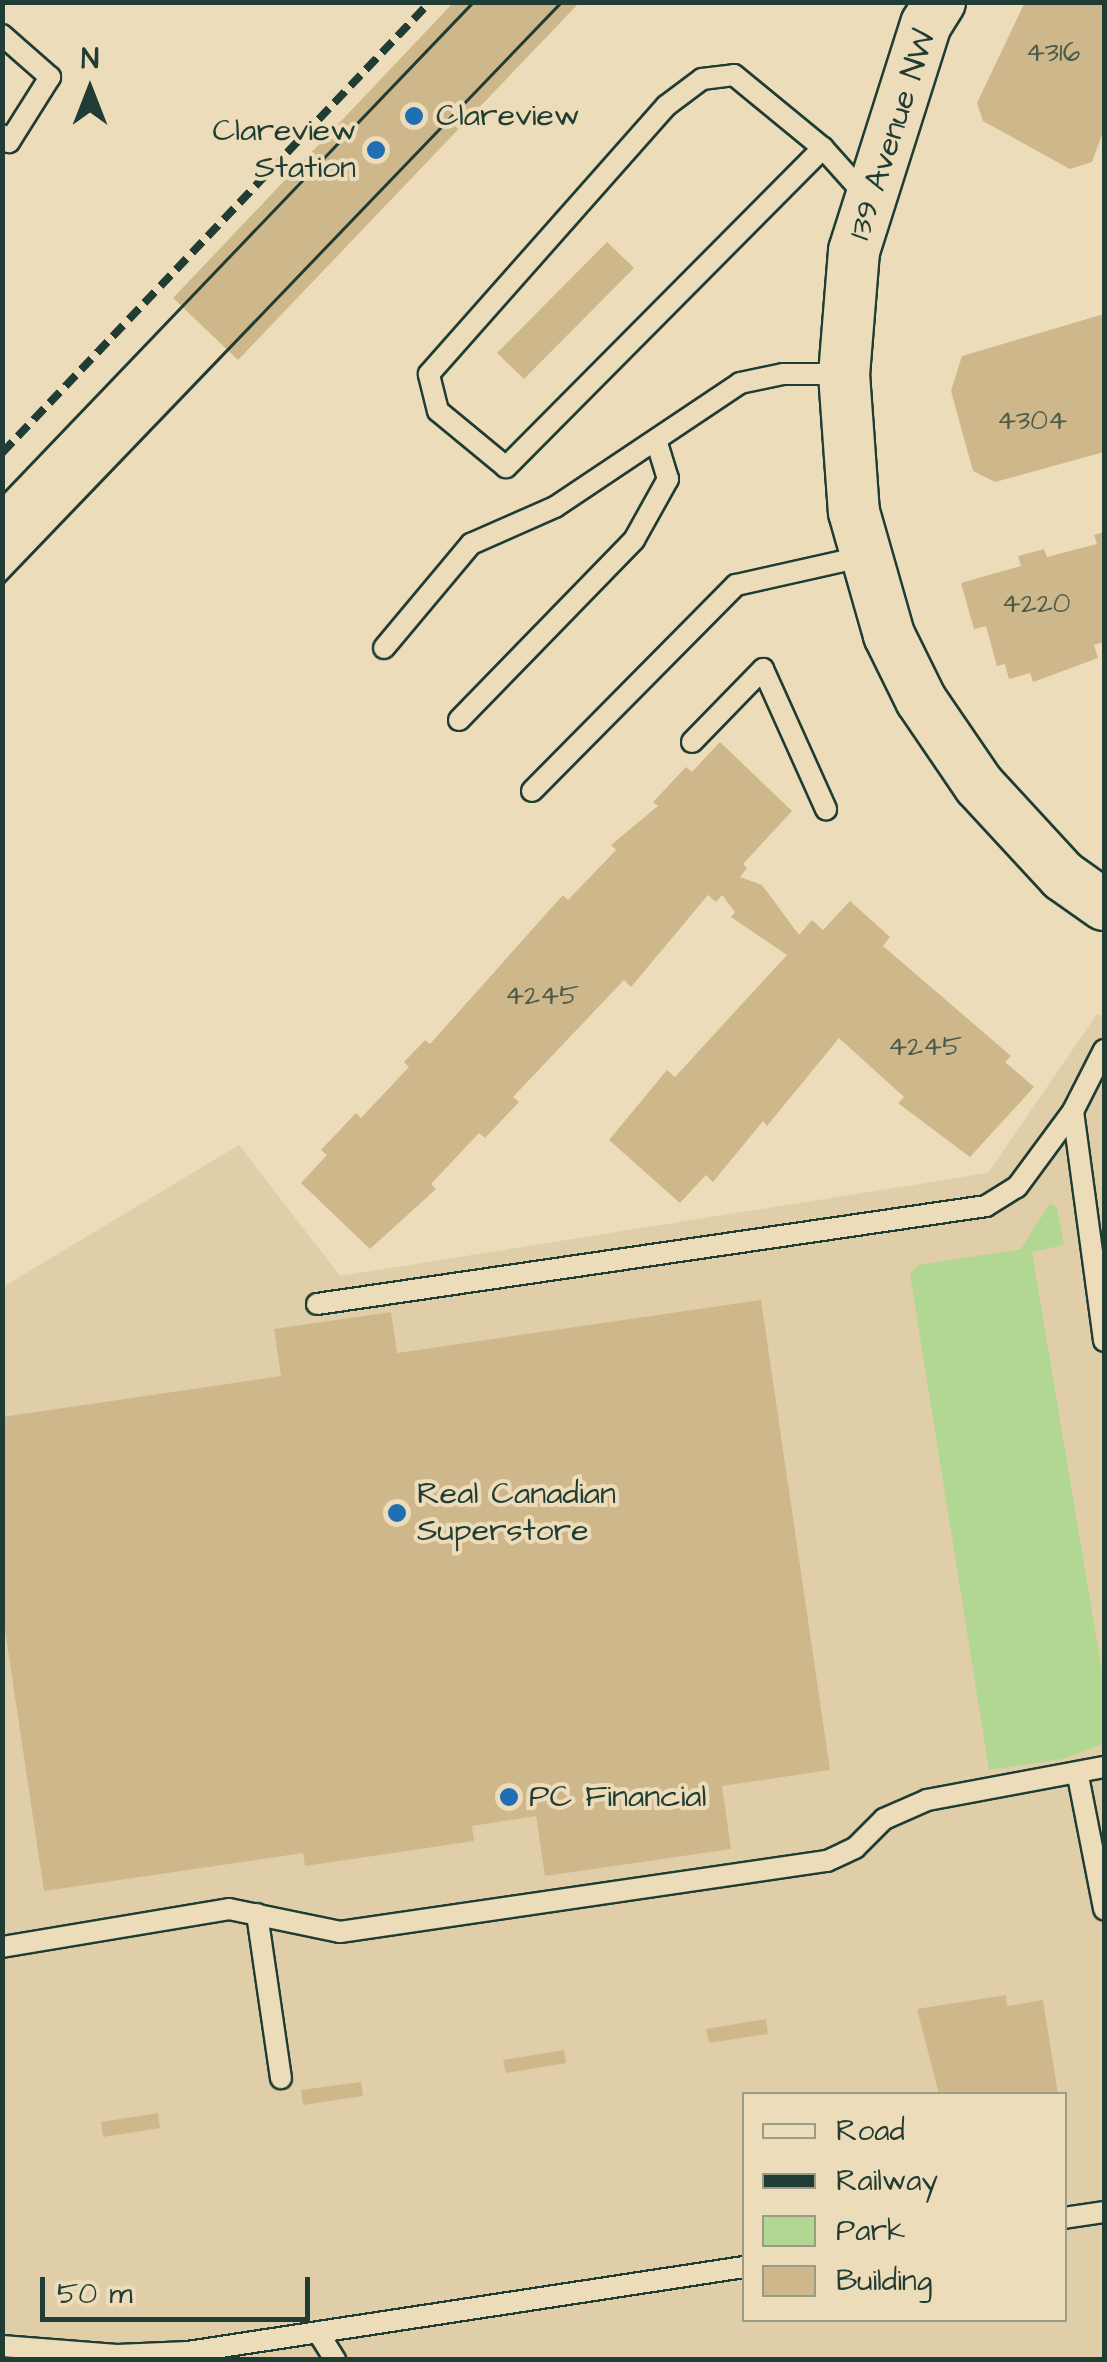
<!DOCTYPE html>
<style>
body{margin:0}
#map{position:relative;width:1107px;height:2362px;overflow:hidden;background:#eddcb9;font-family:"Architects Daughter",sans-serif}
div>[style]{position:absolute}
.built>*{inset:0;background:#e0cea9}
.green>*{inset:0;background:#b2d792}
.building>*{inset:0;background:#ceb78b}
.roads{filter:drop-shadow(2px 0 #1f3d34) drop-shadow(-2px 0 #1f3d34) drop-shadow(0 2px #1f3d34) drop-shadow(0 -2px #1f3d34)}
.service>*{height:20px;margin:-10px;padding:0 10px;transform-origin:10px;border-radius:10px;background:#eddcb9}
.tertiary>*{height:50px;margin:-25px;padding:0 25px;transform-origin:25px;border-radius:25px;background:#eddcb9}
.tram>*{height:2.5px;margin:-1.25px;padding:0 1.25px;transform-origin:1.25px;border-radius:1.25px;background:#1f3d34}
.rail>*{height:8px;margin-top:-4px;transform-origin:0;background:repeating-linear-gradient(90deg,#1f3d34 0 15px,transparent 0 23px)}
.dots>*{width:28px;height:28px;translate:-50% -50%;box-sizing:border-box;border:5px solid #eddcb9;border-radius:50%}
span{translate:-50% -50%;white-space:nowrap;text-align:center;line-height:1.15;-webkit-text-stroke:8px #eddcb9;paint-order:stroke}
.number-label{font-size:28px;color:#4b5c4a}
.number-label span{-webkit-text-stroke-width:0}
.poi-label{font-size:32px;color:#1f3d34}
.left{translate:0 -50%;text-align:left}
.right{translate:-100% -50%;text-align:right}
.street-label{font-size:32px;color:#1f3d34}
.frame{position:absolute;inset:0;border:5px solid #1f3d34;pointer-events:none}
.legend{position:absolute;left:742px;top:2092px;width:325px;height:230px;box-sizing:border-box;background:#eddcb9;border:2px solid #9b9c84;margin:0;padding:12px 18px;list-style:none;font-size:30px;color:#1f3d34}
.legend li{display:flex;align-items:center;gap:20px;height:50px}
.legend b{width:50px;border:2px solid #9b9c84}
.north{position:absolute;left:40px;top:40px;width:100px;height:100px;-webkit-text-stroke:8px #eddcb9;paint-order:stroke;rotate:0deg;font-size:28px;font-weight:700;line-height:40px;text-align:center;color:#1f3d34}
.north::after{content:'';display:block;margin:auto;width:35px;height:45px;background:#1f3d34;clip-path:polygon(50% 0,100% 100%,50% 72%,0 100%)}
.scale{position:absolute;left:40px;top:2277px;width:270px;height:45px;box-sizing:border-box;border:5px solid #1f3d34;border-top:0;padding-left:12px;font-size:30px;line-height:35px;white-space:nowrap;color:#1f3d34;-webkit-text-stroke:8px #eddcb9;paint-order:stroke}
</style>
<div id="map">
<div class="built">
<div style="clip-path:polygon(evenodd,1097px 1014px,1104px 1016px,1104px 2359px,3px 2360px,3px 1287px,239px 1145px,340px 1276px,988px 1173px,1097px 1014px,744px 2094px,1064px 2094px,1064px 2320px,744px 2320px,744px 2094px)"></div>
</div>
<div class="green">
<div style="clip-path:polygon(1050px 1203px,1057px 1208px,1064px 1245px,1032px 1252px,1104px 1683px,1104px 1743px,1063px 1759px,989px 1770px,910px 1274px,918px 1265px,1021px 1249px)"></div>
</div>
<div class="building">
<div style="clip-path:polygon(454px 2px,580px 2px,238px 360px,173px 298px)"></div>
<div style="clip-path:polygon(1025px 2px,1104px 2px,1104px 129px,1092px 162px,1070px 169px,983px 121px,977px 103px)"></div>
<div style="clip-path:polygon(607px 242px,634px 268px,524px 379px,497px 353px)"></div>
<div style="clip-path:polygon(1104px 314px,1104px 452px,995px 482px,973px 471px,951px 391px,962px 356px)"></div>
<div style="clip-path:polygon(1104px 532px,1104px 642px,1094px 645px,1098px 658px,1033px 682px,1030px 673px,1009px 679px,1005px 664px,997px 666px,986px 626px,974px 629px,961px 583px,1021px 566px,1018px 556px,1044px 549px,1047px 557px,1097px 544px,1094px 535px)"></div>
<div style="clip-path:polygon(720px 742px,792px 811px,743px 864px,747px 868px,740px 877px,762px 885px,799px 935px,812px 920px,823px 930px,850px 901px,890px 937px,883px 946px,1011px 1056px,1005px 1062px,1034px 1087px,970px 1157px,898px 1103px,904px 1097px,839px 1038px,767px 1126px,763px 1121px,713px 1182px,706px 1175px,680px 1203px,609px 1140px,667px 1070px,675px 1077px,787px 955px,731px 917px,735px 912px,722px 895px,716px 902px,708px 895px,631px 987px,624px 980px,513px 1097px,519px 1102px,485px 1138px,479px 1133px,431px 1184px,436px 1189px,370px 1249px,301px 1183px,327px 1155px,321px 1150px,356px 1113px,361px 1118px,409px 1067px,404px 1062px,425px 1040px,430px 1044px,563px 895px,568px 900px,616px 850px,611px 845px,658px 806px,653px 802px,686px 767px,692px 772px)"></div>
<div style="clip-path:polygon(761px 1300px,830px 1770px,722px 1786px,731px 1849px,545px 1876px,536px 1816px,472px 1826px,474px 1841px,305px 1866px,303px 1853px,44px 1891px,2px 1610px,2px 1417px,281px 1376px,274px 1329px,391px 1312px,397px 1353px)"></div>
<div style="clip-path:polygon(1006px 1995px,1007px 2006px,1043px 2000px,1058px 2094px,939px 2094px,917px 2009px)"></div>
<div style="clip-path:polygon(766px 2019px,768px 2034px,709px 2043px,706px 2029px)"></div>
<div style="clip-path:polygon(564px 2050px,566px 2063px,506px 2073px,503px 2060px)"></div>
<div style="clip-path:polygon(361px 2082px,363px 2096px,303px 2105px,301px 2090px)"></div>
<div style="clip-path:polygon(158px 2113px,160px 2128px,103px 2137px,101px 2122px)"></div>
</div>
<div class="roads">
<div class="service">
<div style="left:2px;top:35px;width:64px;rotate:41.2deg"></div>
<div style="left:50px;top:77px;width:77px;rotate:122.2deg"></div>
<div style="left:9px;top:142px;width:10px;rotate:-135deg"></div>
<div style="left:823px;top:148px;width:450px;rotate:134.8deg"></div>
<div style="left:506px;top:467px;width:88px;rotate:-140.5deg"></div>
<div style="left:438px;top:411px;width:38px;rotate:-104deg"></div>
<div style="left:429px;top:374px;width:358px;rotate:-48.5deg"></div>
<div style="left:666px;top:106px;width:45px;rotate:-36.9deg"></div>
<div style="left:702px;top:79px;width:32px;rotate:-7deg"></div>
<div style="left:734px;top:75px;width:115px;rotate:39.4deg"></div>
<div style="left:823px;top:148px;width:66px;rotate:48.1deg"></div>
<div style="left:384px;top:648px;width:136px;rotate:-50.1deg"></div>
<div style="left:471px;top:544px;width:92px;rotate:-23.8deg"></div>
<div style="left:555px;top:507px;width:223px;rotate:-33.8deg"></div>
<div style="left:740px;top:383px;width:44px;rotate:-11.8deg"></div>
<div style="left:783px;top:374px;width:61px"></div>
<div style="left:459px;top:720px;width:251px;rotate:-45.8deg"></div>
<div style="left:634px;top:540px;width:70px;rotate:-60.9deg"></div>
<div style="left:668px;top:479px;width:39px;rotate:-107deg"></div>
<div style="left:692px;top:742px;width:102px;rotate:-45.8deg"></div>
<div style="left:763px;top:669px;width:154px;rotate:65.8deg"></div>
<div style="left:532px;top:791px;width:290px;rotate:-45.3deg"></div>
<div style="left:736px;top:585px;width:133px;rotate:-12.6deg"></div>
<div style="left:1104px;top:1050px;width:68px;rotate:116.9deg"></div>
<div style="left:1073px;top:1111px;width:232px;rotate:82.3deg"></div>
<div style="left:317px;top:1304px;width:676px;rotate:-8.33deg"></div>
<div style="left:986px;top:1206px;width:36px;rotate:-32deg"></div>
<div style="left:1017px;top:1187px;width:94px;rotate:-53.6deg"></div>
<div style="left:1078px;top:1776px;width:136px;rotate:78.9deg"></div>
<div style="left:257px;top:1914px;width:166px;rotate:81.7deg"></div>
<div style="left:2px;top:1947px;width:230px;rotate:-9.5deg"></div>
<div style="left:229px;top:1909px;width:113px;rotate:11.7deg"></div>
<div style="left:340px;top:1932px;width:492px;rotate:-8.3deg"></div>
<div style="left:827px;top:1861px;width:31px;rotate:-25deg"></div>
<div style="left:855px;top:1848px;width:41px;rotate:-45deg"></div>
<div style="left:884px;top:1819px;width:47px;rotate:-23.8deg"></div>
<div style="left:927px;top:1800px;width:180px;rotate:-10.6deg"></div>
<div style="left:1064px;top:2218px;width:40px;rotate:-8.5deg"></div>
<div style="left:319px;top:2334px;width:31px;rotate:58deg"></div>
<div style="left:2px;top:2346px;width:115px;rotate:4.5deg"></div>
<div style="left:117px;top:2355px;width:71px;rotate:-2.4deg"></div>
<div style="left:188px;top:2352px;width:562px;rotate:-8.69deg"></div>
</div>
<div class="tertiary">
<div style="left:940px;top:2px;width:26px;rotate:122deg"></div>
<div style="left:926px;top:24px;width:238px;rotate:107.6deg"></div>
<div style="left:854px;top:251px;width:123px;rotate:94.6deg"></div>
<div style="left:844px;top:374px;width:138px;rotate:85.9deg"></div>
<div style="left:854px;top:512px;width:128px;rotate:74.1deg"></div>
<div style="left:889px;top:635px;width:72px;rotate:63.8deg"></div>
<div style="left:921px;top:700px;width:103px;rotate:55.7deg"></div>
<div style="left:979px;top:785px;width:124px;rotate:47.3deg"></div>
<div style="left:1063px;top:876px;width:50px;rotate:35.3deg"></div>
</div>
</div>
<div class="tram">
<div style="left:2px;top:494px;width:681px;rotate:-46.25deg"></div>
<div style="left:2px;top:584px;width:807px;rotate:-46.15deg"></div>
</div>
<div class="rail">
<div style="left:2px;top:453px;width:622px;rotate:-46.5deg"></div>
</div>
<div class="dots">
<div style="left:414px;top:116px;background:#1f6fb2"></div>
<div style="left:376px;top:150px;background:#1f6fb2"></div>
<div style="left:397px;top:1513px;background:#1f6fb2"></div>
<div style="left:509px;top:1797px;background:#1f6fb2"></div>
</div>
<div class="number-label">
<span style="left:1053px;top:53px">4316</span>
<span style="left:1032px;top:421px">4304</span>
<span style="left:1036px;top:604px">4220</span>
<span style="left:542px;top:996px">4245</span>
<span style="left:925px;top:1047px">4245</span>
</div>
<div class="poi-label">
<span class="left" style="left:436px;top:116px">Clareview</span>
<span class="right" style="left:356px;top:150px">Clareview<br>Station</span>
<span class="left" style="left:417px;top:1513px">Real Canadian<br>Superstore</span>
<span class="left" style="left:529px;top:1797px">PC Financial</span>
</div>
<div class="street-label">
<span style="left:893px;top:135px;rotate:-72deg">139 Avenue NW</span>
</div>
<div class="frame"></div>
<ul class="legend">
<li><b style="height:12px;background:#eddcb9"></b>Road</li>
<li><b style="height:12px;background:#1f3d34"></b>Railway</li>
<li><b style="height:28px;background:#b2d792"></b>Park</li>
<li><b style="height:28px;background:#ceb78b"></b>Building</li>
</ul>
<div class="north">N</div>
<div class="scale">50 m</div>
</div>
